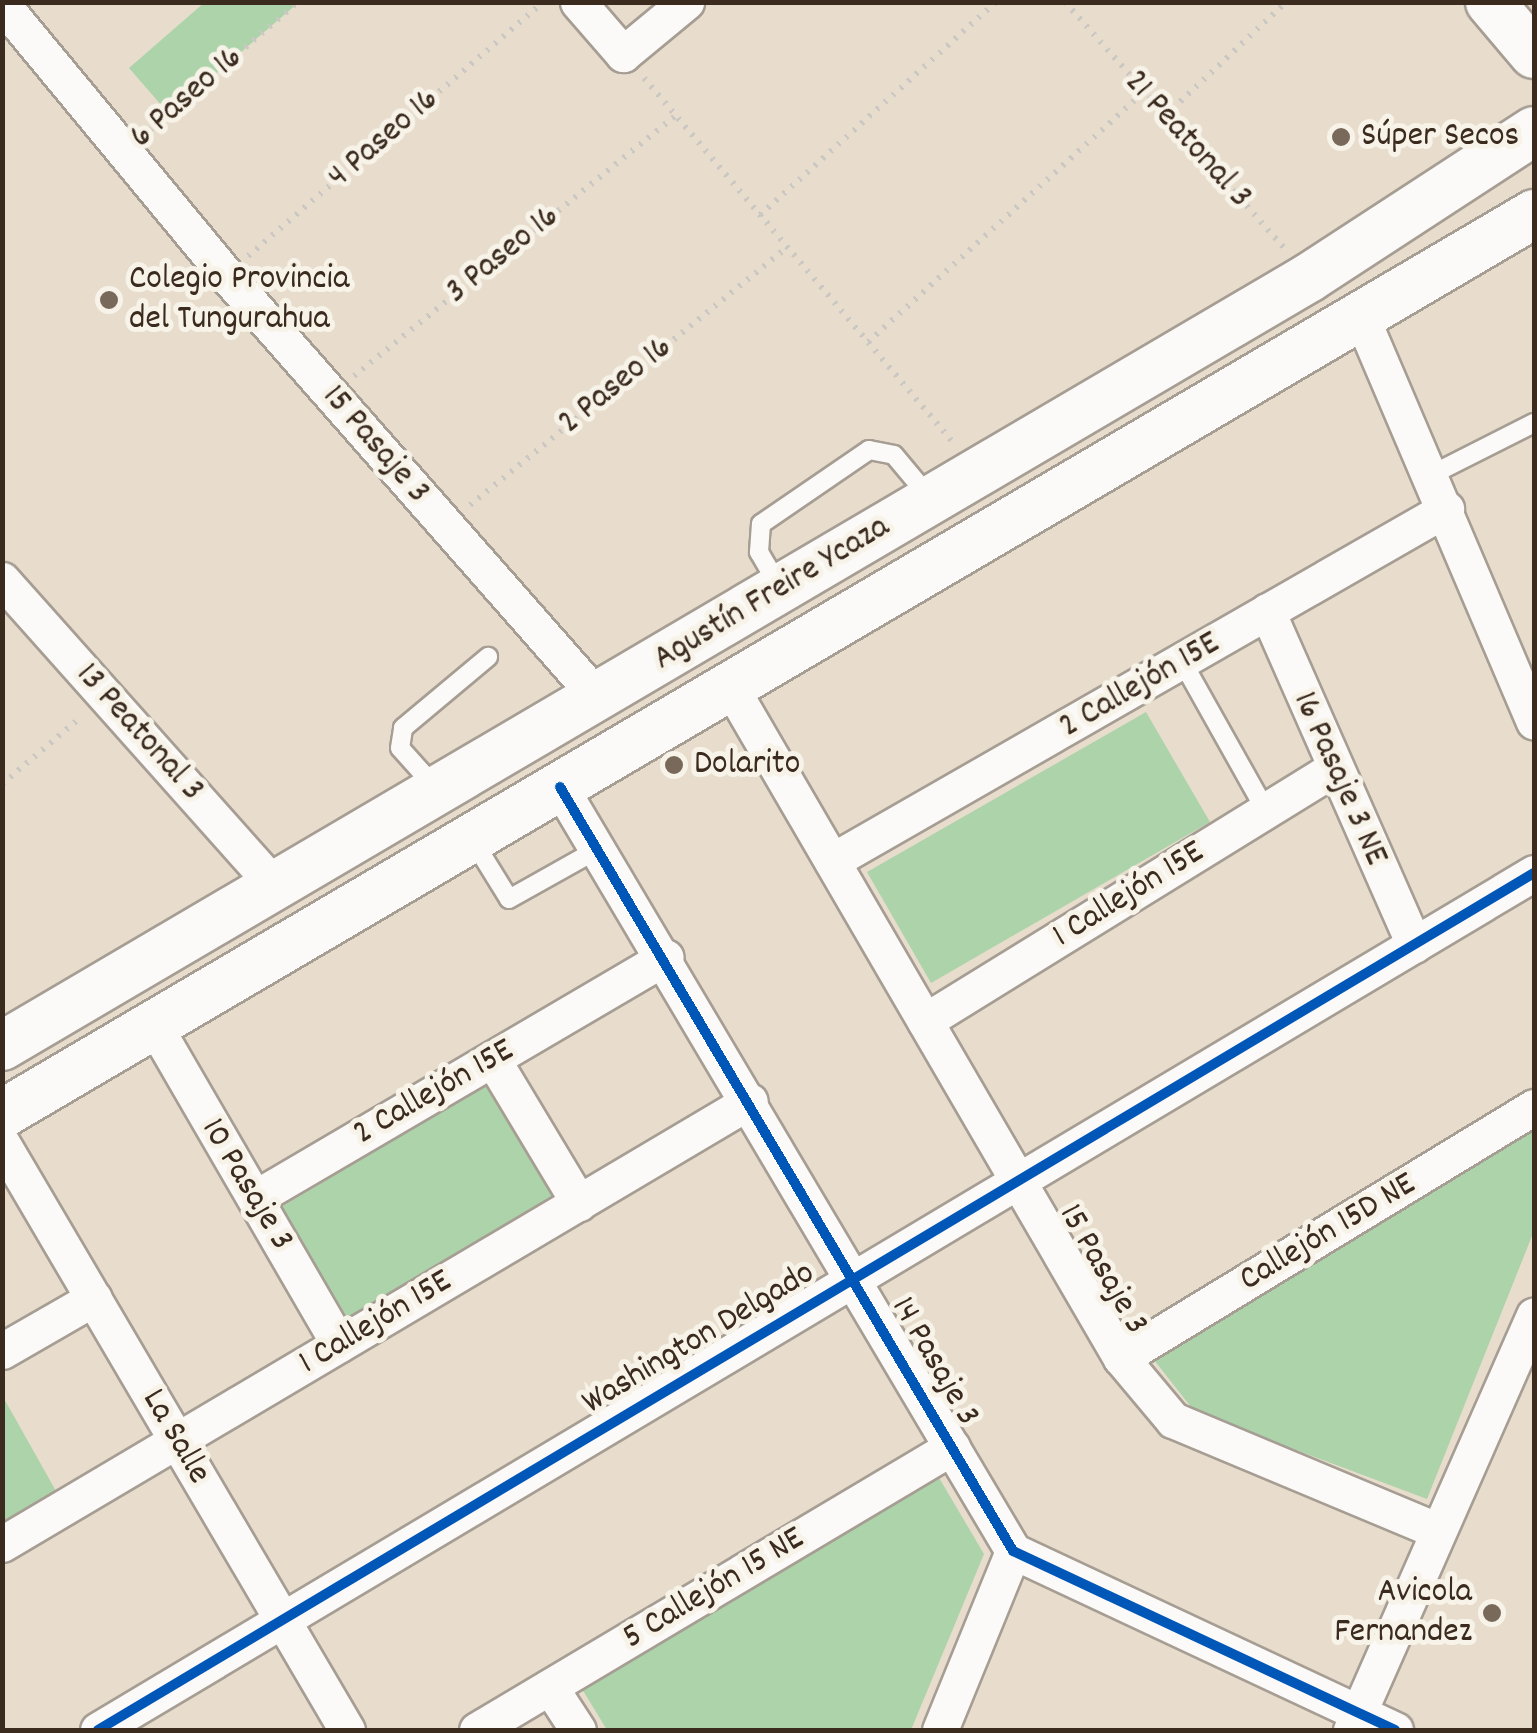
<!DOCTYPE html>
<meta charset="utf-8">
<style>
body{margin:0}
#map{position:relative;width:1537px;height:1733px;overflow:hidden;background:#e8ddcd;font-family:Dekko,sans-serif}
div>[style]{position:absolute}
.green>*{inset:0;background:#acd3a9}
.path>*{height:6px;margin-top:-3px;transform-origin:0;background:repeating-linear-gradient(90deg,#cbc7c3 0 2.5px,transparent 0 10.5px)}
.roads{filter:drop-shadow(2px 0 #a69d93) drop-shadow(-2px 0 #a69d93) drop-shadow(0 2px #a69d93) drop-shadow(0 -2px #a69d93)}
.lane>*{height:18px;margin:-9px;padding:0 9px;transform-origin:9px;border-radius:9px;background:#fcfaf8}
.street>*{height:35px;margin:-17.5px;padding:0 17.5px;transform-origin:17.5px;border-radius:17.5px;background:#fcfaf8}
.secondary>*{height:48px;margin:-24px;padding:0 24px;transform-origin:24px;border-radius:24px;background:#fcfaf8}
.cycleway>*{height:10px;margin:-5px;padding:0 5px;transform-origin:5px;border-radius:5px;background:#0057b8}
.dots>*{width:28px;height:28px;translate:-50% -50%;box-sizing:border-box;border:5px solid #f7f3e8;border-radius:50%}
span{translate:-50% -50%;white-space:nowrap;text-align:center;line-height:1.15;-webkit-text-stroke:10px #f7f3e8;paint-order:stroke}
.street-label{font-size:35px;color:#3b2a1e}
.poi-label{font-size:35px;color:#3b2a1e}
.left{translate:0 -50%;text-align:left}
.right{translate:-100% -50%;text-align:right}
.frame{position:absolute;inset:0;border:5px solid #3b2a1e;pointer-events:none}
</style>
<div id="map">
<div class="green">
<div style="clip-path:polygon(205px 2px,298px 3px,169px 114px,129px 68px)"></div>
<div style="clip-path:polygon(1146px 712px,1210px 822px,931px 983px,867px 872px)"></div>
<div style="clip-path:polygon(489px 1083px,557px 1195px,348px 1319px,281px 1207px)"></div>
<div style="clip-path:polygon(1534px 1129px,1534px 1231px,1427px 1499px,1195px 1412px,1154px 1360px)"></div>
<div style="clip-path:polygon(2px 1395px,56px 1491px,3px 1522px,2px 1522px)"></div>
<div style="clip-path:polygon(938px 1476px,984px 1554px,911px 1730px,607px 1730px,582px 1689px)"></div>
</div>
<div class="path">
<div style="left:1065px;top:2px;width:329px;rotate:48.3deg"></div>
<div style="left:644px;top:78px;width:477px;rotate:49.7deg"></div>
<div style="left:1165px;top:116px;width:166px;rotate:-43.3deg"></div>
<div style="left:150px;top:130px;width:196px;rotate:-40.9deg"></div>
<div style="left:760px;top:215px;width:318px;rotate:-42.1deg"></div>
<div style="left:248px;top:256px;width:389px;rotate:-40.7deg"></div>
<div style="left:868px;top:342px;width:372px;rotate:-42.2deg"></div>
<div style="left:354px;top:376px;width:413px;rotate:-39deg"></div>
<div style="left:470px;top:505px;width:409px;rotate:-39.1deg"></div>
<div style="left:2px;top:784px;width:104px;rotate:-40.3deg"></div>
</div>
<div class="roads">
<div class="lane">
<div style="left:1431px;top:475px;width:115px;rotate:-26.8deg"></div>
<div style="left:780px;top:588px;width:42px;rotate:-120.3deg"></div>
<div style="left:759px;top:552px;width:28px;rotate:-86deg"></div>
<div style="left:761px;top:524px;width:131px;rotate:-34.4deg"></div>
<div style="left:869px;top:450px;width:25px;rotate:11deg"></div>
<div style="left:894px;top:455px;width:56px;rotate:50.1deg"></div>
<div style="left:1183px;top:663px;width:170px;rotate:60.7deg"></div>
<div style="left:435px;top:787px;width:52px;rotate:-131.9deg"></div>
<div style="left:400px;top:748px;width:20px;rotate:-81deg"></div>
<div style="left:403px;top:728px;width:111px;rotate:-39.9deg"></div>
<div style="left:472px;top:839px;width:70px;rotate:58.3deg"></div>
<div style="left:509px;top:899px;width:102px;rotate:-29.3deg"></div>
</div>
<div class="street">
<div style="left:578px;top:2px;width:69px;rotate:49.1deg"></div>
<div style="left:623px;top:54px;width:82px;rotate:-39.5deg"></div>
<div style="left:2px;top:4px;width:352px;rotate:50.4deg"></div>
<div style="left:226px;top:275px;width:563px;rotate:48.67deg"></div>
<div style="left:1360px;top:314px;width:443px;rotate:66.9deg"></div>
<div style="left:2px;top:580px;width:410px;rotate:48.3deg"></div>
<div style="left:1267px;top:611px;width:365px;rotate:66.2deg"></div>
<div style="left:730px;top:686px;width:777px;rotate:59.81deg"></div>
<div style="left:1121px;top:1358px;width:81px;rotate:50deg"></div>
<div style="left:1173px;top:1420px;width:285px;rotate:22.7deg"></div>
<div style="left:560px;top:787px;width:888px;rotate:59.33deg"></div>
<div style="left:1013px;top:1551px;width:422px;rotate:25.1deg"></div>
<div style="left:832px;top:861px;width:708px;rotate:-29.83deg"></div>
<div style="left:925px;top:1021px;width:480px;rotate:-31.7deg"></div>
<div style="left:154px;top:1025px;width:369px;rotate:59.9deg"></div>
<div style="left:493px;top:1060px;width:167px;rotate:59deg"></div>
<div style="left:2px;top:1143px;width:681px;rotate:59.56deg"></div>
<div style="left:255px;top:1198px;width:476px;rotate:-30.4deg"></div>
<div style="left:2px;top:1351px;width:106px;rotate:-29.9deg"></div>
<div style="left:1121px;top:1358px;width:483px;rotate:-31.3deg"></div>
<div style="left:2px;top:1544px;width:869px;rotate:-30.64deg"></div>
<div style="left:550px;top:1687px;width:51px;rotate:56.9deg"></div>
<div style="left:98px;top:1730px;width:1672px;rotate:-30.83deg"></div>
<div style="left:477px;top:1730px;width:553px;rotate:-30.79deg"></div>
<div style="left:940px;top:1730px;width:193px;rotate:-67.8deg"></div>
<div style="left:1351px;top:1730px;width:453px;rotate:-66.2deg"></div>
</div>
<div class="secondary">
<div style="left:1490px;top:2px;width:68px;rotate:49.8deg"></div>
<div style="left:2px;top:1046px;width:1517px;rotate:-30.45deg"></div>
<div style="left:1310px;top:277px;width:267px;rotate:-33.1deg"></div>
<div style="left:2px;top:1114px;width:1777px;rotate:-30.43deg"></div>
</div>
</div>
<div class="cycleway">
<div style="left:560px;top:787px;width:888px;rotate:59.33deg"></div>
<div style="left:1013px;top:1551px;width:422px;rotate:25.1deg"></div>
<div style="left:98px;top:1730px;width:1672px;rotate:-30.83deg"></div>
</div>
<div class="dots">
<div style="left:1341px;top:137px;background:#78695b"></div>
<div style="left:109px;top:300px;background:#78695b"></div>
<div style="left:674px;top:765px;background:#78695b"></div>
<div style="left:1492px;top:1613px;background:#78695b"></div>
</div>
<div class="street-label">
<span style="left:187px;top:98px;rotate:-41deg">6 Paseo 16</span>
<span style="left:384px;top:139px;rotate:-41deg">4 Paseo 16</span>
<span style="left:1187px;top:140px;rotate:48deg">21 Peatonal 3</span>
<span style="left:503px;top:255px;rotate:-39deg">3 Paseo 16</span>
<span style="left:616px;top:386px;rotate:-39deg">2 Paseo 16</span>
<span style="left:375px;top:445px;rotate:49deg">15 Pasaje 3</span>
<span style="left:772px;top:594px;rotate:-31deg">Agustín Freire Ycaza</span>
<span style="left:1140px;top:686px;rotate:-30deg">2 Callejón 15E</span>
<span style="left:139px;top:733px;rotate:48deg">13 Peatonal 3</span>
<span style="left:1339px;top:779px;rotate:66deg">16 Pasaje 3 NE</span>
<span style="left:1129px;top:895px;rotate:-32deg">1 Callejón 15E</span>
<span style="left:434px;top:1093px;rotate:-30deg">2 Callejón 15E</span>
<span style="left:246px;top:1185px;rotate:59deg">10 Pasaje 3</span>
<span style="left:1328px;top:1233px;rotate:-31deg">Callejón 15D NE</span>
<span style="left:1102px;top:1270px;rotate:60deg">15 Pasaje 3</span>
<span style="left:376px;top:1323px;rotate:-31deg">1 Callejón 15E</span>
<span style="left:699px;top:1339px;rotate:-31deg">Washington Delgado</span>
<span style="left:934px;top:1362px;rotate:60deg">14 Pasaje 3</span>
<span style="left:175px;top:1437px;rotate:60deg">La Salle</span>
<span style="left:714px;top:1589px;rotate:-31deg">5 Callejón 15 NE</span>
</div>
<div class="poi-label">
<span class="left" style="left:1361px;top:137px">Súper Secos</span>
<span class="left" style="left:129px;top:300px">Colegio Provincia<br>del Tungurahua</span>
<span class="left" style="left:694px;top:765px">Dolarito</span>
<span class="right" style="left:1472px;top:1613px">Avicola<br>Fernandez</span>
</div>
<div class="frame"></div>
</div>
